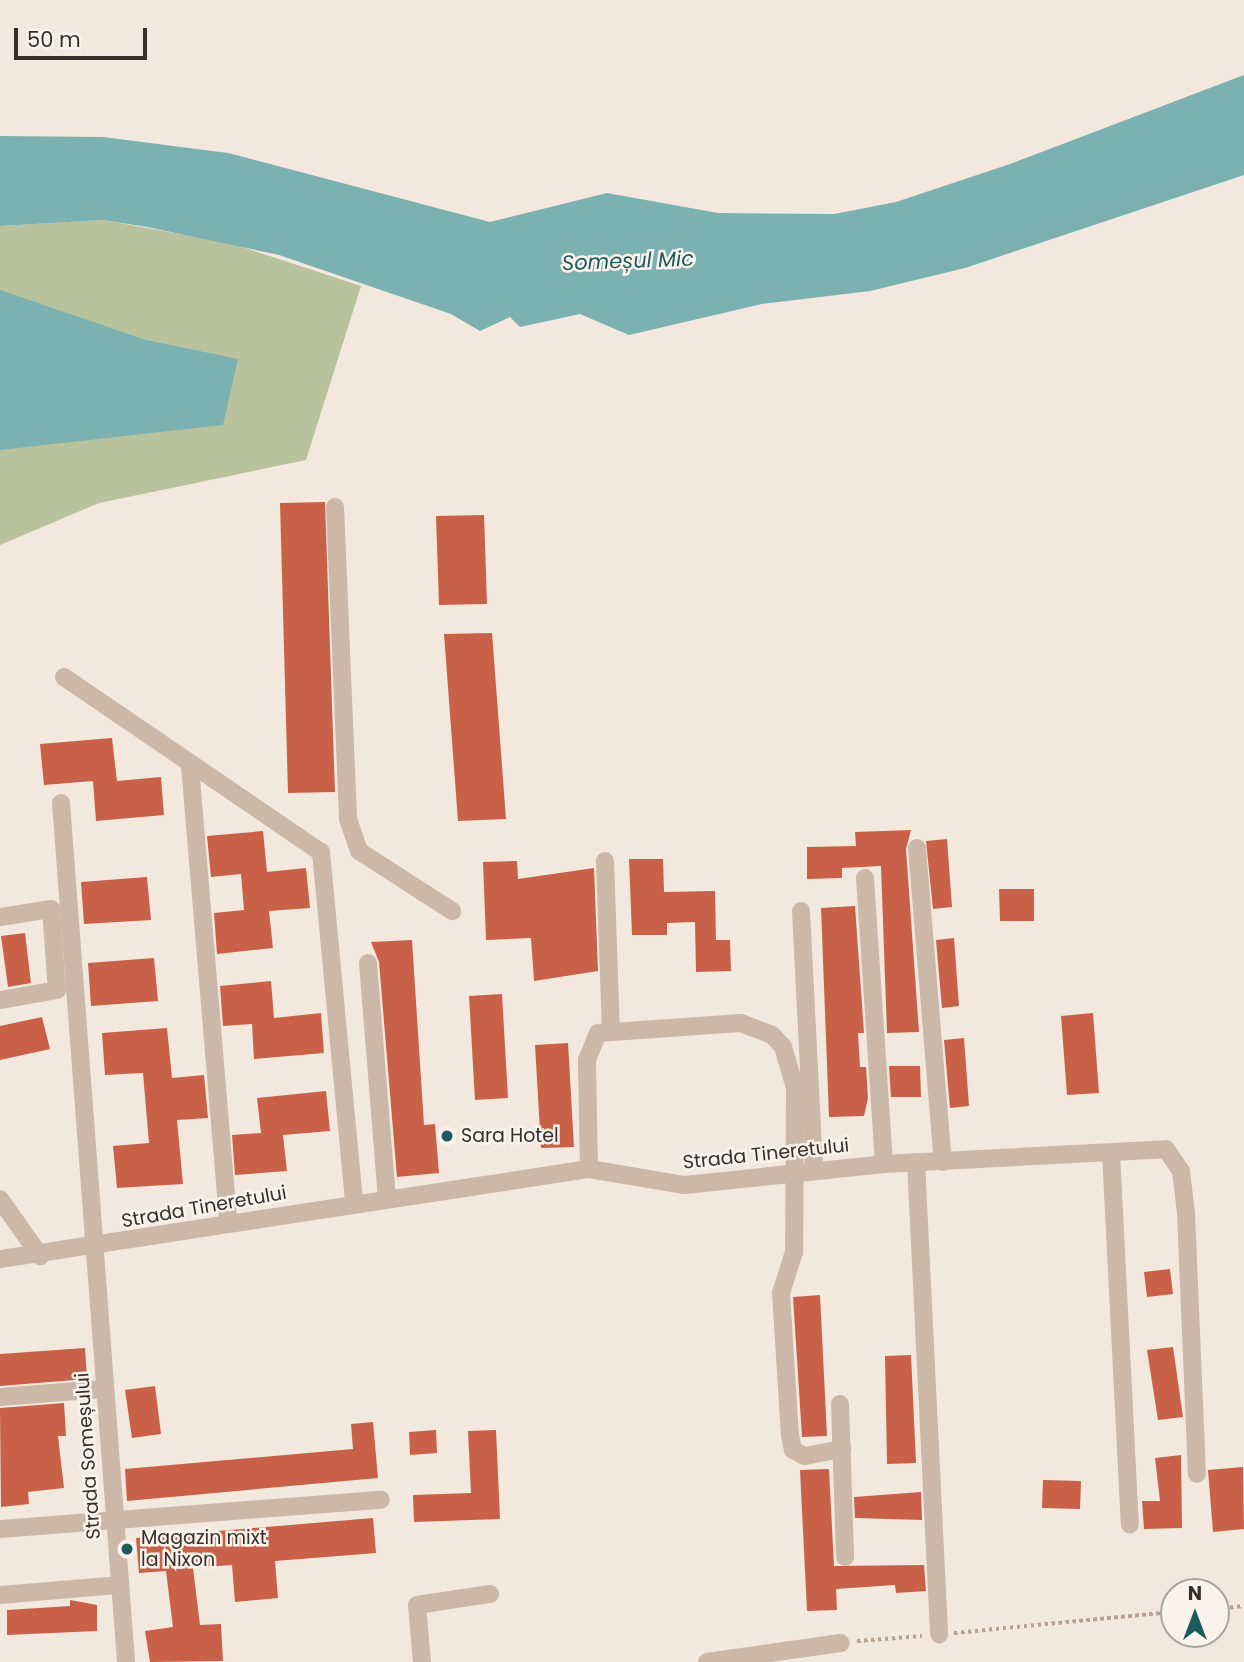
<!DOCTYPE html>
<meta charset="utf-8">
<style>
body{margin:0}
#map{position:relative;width:1244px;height:1662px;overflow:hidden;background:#f3e8de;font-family:Poppins,sans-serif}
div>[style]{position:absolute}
.green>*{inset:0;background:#b8c39d}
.water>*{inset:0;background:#7cb1b1}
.building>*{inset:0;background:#c86147}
.path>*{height:3.5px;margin-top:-1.75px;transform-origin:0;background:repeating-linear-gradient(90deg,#b8a293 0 3.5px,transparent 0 7px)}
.minor>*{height:18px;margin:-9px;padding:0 9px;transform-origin:9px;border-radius:9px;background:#ccb8a9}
.dots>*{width:19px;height:19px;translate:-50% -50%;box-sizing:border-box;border:4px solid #faf3eb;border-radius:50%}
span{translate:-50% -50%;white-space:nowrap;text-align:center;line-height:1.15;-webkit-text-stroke:5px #faf3eb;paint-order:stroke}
.poi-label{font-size:19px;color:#392e29}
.left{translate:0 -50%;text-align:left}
.street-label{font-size:19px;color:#392e29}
.water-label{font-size:21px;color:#1d5a5c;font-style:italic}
.north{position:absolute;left:1160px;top:1578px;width:70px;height:70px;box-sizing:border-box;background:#faf3eb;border:2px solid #ada49d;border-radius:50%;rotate:0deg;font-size:19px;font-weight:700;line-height:28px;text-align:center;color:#392e29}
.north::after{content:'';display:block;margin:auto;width:24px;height:32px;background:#1d5a5c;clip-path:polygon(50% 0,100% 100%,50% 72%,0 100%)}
.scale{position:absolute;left:14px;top:28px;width:133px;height:32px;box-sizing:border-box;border:4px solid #392e29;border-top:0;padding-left:9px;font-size:21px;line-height:24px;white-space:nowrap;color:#392e29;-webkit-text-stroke:5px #faf3eb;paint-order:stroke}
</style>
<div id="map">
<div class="green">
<div style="clip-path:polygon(103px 220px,230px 243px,361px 286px,306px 460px,99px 503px,0 545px,0 226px)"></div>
</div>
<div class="water">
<div style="clip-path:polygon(1244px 75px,1244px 175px,965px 268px,870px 291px,762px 304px,629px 335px,580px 314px,520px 327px,510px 317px,480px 331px,451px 314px,279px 255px,147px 227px,103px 220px,0 226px,0 136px,103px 137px,228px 153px,490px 222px,607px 193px,718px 213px,834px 214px,896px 202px,1010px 164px)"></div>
<div style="clip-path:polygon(0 290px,146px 340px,238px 359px,223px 425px,0 450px)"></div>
</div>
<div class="building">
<div style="clip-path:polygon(325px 502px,335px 792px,288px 793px,280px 503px)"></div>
<div style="clip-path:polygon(484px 515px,487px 604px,439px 605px,436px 516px)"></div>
<div style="clip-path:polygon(492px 633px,506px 819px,458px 821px,444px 634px)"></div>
<div style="clip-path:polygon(112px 738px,117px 781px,161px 777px,164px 815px,96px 821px,93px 781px,44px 785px,40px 744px)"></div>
<div style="clip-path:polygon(911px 830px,906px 849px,919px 1032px,887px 1033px,881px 866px,842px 868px,842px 878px,807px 879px,807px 847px,856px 846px,855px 832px)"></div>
<div style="clip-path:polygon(263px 831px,267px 872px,306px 868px,310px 908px,269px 911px,273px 948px,217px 954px,214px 913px,244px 910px,241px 874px,211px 877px,207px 836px)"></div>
<div style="clip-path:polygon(947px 839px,952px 907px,933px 909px,926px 841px)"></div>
<div style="clip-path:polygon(629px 859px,663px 859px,664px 892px,715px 891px,716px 940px,730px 940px,731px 971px,696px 972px,695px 922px,667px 923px,667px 935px,632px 935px)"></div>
<div style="clip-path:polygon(517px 861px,518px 879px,594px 868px,598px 971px,534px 981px,531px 938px,486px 940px,483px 862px)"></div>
<div style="clip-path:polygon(147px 877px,151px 920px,84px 924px,81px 882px)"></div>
<div style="clip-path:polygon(999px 889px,1034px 889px,1034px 921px,1000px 921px)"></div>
<div style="clip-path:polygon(855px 906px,864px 1033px,858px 1033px,860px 1067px,866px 1067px,868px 1098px,864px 1116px,829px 1117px,821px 908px)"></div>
<div style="clip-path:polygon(25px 933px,31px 983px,8px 987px,1px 936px)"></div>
<div style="clip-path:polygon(954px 938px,959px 1006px,942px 1008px,936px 940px)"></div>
<div style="clip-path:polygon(412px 940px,424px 1125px,435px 1124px,439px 1173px,397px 1177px,379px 962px,371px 942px)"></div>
<div style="clip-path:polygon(154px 958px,158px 1001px,91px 1006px,88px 963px)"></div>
<div style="clip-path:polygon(271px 981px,274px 1018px,321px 1013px,324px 1053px,254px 1059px,252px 1024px,223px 1026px,220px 986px)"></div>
<div style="clip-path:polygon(502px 994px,508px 1098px,475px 1100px,469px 996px)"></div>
<div style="clip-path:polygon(1093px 1013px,1099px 1093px,1067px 1095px,1061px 1016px)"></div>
<div style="clip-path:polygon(42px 1017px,50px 1049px,0 1060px,0 1026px)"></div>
<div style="clip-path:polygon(167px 1028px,172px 1078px,204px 1075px,208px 1118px,177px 1120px,183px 1184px,117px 1188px,113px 1146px,149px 1143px,143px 1073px,105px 1075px,102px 1033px)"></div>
<div style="clip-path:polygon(964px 1038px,969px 1106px,950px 1108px,944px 1040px)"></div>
<div style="clip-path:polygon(568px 1043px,574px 1147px,541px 1148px,535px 1045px)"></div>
<div style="clip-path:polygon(889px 1066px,920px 1066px,921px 1097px,891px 1097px)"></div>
<div style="clip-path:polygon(326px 1091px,330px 1131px,283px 1135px,287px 1171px,235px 1175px,232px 1135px,261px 1133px,257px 1098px)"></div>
<div style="clip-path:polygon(1170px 1269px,1173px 1294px,1147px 1297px,1144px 1272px)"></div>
<div style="clip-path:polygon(820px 1295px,827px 1436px,802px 1437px,793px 1297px)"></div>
<div style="clip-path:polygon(1173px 1347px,1183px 1417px,1158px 1420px,1147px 1350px)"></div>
<div style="clip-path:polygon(85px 1348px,87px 1379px,0 1386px,0 1354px)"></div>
<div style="clip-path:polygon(911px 1355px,916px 1463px,887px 1464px,885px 1356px)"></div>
<div style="clip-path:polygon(155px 1386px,161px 1434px,132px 1438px,125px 1390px)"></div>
<div style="clip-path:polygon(64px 1403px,66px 1436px,58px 1436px,64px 1488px,28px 1492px,29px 1504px,1px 1507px,0 1408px)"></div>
<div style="clip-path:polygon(373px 1422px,378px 1478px,127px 1501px,125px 1469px,353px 1449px,351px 1424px)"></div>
<div style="clip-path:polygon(436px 1430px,437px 1453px,410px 1455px,409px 1432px)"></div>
<div style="clip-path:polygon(496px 1430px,500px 1519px,414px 1522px,413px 1495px,471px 1493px,468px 1431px)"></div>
<div style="clip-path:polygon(1181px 1455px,1182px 1528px,1144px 1529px,1142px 1501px,1160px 1501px,1155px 1458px)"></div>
<div style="clip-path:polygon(1243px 1467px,1244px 1529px,1213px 1532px,1208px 1470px)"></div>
<div style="clip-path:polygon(829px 1469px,834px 1566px,924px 1565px,926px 1591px,896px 1593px,895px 1585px,836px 1589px,837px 1610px,807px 1611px,800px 1470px)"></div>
<div style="clip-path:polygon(1043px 1480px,1081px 1481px,1080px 1509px,1042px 1508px)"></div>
<div style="clip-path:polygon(921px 1492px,922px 1520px,855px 1518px,854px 1497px)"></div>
<div style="clip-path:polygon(373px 1518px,376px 1553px,275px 1561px,278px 1598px,235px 1602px,232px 1565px,193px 1568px,200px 1625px,221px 1624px,223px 1661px,150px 1662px,145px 1631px,173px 1627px,166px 1571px,139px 1573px,136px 1538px)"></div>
<div style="clip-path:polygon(70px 1600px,97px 1605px,97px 1631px,7px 1635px,7px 1610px,70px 1606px)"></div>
</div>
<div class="path">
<div style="left:1216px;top:1609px;width:28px;rotate:-6deg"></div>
<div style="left:954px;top:1633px;width:221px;rotate:-5.5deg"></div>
<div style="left:857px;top:1641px;width:65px;rotate:-4.4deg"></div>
</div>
<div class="minor">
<div style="left:335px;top:507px;width:312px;rotate:87.6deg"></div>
<div style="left:348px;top:819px;width:34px;rotate:71deg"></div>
<div style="left:359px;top:851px;width:111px;rotate:32.8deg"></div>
<div style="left:64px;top:677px;width:311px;rotate:34.3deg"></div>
<div style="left:321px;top:852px;width:352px;rotate:84.6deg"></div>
<div style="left:190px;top:766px;width:459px;rotate:85.2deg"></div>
<div style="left:61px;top:803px;width:861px;rotate:85.67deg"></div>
<div style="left:917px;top:848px;width:315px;rotate:85.3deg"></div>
<div style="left:605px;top:861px;width:168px;rotate:88deg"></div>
<div style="left:865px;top:878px;width:287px;rotate:86.2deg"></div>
<div style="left:801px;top:911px;width:259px;rotate:87.1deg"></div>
<div style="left:0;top:917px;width:52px;rotate:-8.9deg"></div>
<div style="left:51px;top:909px;width:81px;rotate:85.8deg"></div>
<div style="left:57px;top:990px;width:58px;rotate:170deg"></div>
<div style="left:368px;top:963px;width:235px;rotate:85.4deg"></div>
<div style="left:1111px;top:1153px;width:372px;rotate:87.1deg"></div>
<div style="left:916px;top:1162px;width:473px;rotate:87.2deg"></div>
<div style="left:589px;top:1169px;width:109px;rotate:-91.1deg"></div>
<div style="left:587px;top:1060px;width:29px;rotate:-68deg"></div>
<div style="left:598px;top:1033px;width:143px;rotate:-4deg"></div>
<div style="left:741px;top:1023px;width:33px;rotate:21deg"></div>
<div style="left:772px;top:1035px;width:16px;rotate:47deg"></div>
<div style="left:783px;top:1047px;width:43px;rotate:73.7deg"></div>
<div style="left:795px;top:1088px;width:164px;rotate:90.3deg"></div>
<div style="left:794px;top:1252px;width:43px;rotate:107.6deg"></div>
<div style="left:781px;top:1293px;width:142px;rotate:86.4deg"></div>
<div style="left:790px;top:1435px;width:15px;rotate:79deg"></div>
<div style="left:793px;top:1450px;width:13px;rotate:27deg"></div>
<div style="left:805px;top:1456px;width:38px;rotate:-11deg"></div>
<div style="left:0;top:1199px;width:70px;rotate:54.9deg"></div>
<div style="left:0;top:1259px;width:596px;rotate:-8.69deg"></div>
<div style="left:589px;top:1169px;width:97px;rotate:9.5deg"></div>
<div style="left:685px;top:1185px;width:200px;rotate:-6deg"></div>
<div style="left:884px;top:1164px;width:282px;rotate:-3deg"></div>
<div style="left:1166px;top:1149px;width:27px;rotate:56deg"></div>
<div style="left:1181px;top:1171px;width:42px;rotate:83.2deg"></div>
<div style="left:1186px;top:1213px;width:261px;rotate:87.6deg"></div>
<div style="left:0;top:1397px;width:103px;rotate:-4.4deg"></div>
<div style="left:840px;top:1404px;width:153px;rotate:88.1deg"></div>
<div style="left:0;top:1529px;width:382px;rotate:-4.4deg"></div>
<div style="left:0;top:1595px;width:118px;rotate:-4.8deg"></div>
<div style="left:422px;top:1662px;width:57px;rotate:-95deg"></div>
<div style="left:417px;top:1605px;width:74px;rotate:-8.6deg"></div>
<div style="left:707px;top:1662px;width:135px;rotate:-8.1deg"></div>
</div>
<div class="dots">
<div style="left:447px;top:1136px;background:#1d5a5c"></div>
<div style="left:127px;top:1549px;background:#1d5a5c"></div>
</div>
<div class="poi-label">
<span class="left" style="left:461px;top:1136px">Sara Hotel</span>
<span class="left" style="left:141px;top:1549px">Magazin mixt<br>la Nixon</span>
</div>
<div class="street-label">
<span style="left:766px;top:1154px;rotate:-6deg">Strada Tineretului</span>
<span style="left:204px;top:1207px;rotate:-10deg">Strada Tineretului</span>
<span style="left:88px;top:1456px;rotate:-94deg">Strada Someșului</span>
</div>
<div class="water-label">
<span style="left:628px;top:261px;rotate:-2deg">Someșul Mic</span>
</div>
<div class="north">N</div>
<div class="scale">50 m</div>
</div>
